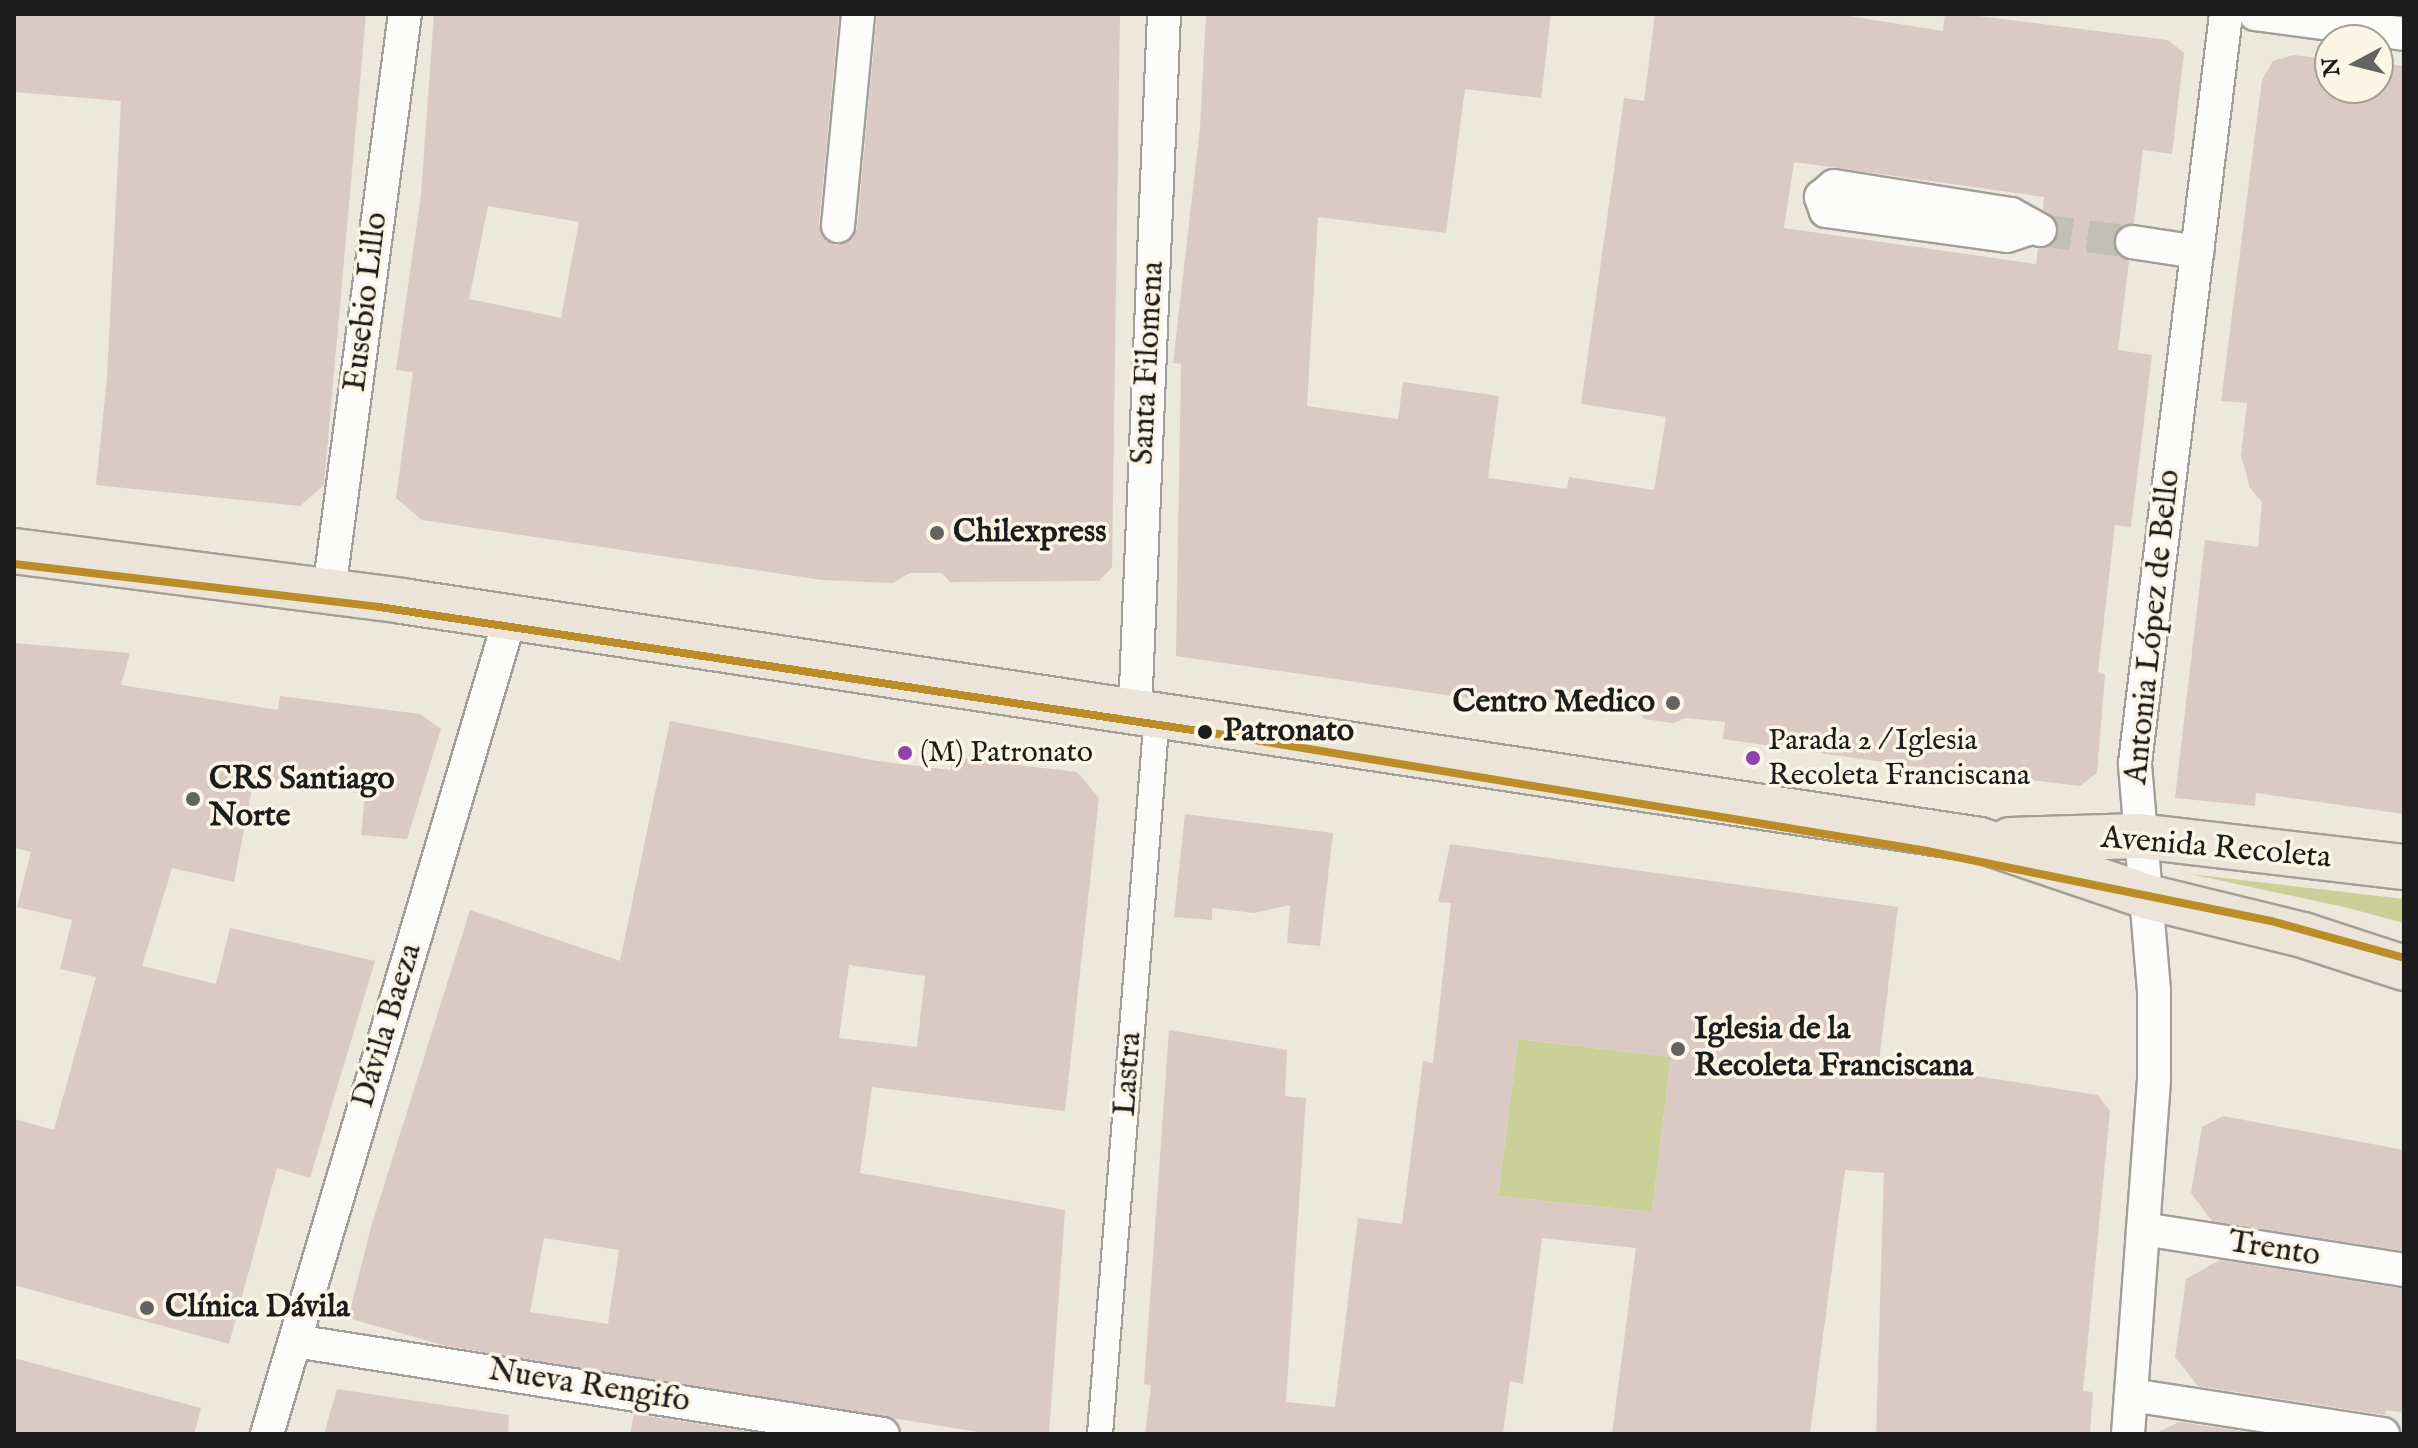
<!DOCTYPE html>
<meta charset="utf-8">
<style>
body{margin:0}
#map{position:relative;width:2418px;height:1448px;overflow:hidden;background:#ece8db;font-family:"IM FELL English",serif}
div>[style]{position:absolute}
.green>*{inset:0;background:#c9d199}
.building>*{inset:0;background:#dbcac3}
.minor-tunnel>*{height:32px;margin-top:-16px;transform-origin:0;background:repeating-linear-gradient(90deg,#c2bfb5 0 32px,transparent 0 48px)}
.roads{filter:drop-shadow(2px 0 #a19f97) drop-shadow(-2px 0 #a19f97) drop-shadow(0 2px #a19f97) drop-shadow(0 -2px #a19f97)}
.pedestrian>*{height:24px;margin:-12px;padding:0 12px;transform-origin:12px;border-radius:12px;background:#fcfcfa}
.minor>*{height:32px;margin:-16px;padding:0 16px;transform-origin:16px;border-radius:16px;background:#fcfcfa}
.primary>*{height:44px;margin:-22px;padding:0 22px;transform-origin:22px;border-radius:22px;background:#ece4d9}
.metro-1>*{height:8px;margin:-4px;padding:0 4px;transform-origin:4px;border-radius:4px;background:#bb8d29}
.dots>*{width:22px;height:22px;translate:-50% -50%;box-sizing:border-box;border:4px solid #fcf5e5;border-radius:50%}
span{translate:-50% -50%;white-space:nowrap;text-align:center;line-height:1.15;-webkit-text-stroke:7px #fcf5e5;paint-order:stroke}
.bus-label{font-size:30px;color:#1c1c1c}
.left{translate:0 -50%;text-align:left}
.street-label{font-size:32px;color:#1c1c1c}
.poi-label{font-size:32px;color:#1c1c1c;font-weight:700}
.right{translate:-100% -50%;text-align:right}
.stop-label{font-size:32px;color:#1c1c1c;font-weight:700}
.frame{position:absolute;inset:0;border:16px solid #1c1c1c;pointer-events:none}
.north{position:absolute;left:2314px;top:24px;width:80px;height:80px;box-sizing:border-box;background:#fcf5e5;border:2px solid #a29e95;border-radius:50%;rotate:263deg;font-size:22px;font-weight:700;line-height:32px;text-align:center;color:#1c1c1c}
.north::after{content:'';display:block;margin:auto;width:28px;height:36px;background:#65635f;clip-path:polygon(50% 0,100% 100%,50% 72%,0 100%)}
</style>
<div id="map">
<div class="green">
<div style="clip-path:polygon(2190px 874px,2404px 899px,2404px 923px,2344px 907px)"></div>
<div style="clip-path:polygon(1518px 1039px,1671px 1057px,1652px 1212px,1498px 1196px)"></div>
</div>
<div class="building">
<div style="clip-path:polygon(14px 14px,366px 14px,324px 485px,300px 506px,96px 485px,107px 377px,121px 101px,14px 92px)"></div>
<div style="clip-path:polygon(evenodd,434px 14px,839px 14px,819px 224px,826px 241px,837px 245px,853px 238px,857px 228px,877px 14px,1120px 14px,1112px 567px,1099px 581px,950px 582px,942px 573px,910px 573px,893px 583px,822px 580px,422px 520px,396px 498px,413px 372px,396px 370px,421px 195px,434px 14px,488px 206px,579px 222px,561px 318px,469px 299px,488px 206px)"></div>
<div style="clip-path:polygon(evenodd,1206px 14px,1551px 14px,1541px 98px,1465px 89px,1446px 233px,1318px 217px,1307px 406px,1398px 419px,1403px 382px,1499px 396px,1488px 478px,1567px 489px,1569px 477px,1654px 490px,1666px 417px,1581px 404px,1624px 98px,1644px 101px,1655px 14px,1836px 14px,1943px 31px,1945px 14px,1962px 14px,2168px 40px,2184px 53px,2172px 154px,2143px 150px,2134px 223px,2118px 230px,2113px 240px,2120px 256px,2129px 261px,2118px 350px,2152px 355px,2131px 527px,2115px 525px,2098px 672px,2105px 675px,2097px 773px,2080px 786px,1911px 766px,1723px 739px,1725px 722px,1686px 718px,1673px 723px,1644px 719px,1640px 712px,1537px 698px,1535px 708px,1176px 656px,1181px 364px,1173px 363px,1200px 128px,1206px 14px,1794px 162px,2044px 197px,2043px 210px,2057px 221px,2057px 238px,2038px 248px,2036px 264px,1784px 228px,1794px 162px)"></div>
<div style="clip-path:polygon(2293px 55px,2330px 59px,2330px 88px,2378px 88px,2378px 63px,2404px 66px,2404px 814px,2256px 793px,2255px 806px,2175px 798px,2205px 540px,2258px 547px,2262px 502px,2250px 488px,2241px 455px,2247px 403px,2221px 401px,2262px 80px,2273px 61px)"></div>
<div style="clip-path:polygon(14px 643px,130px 653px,121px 685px,278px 710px,280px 696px,420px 714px,441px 729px,407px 839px,361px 835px,365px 794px,254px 778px,234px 882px,172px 868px,142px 966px,216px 984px,230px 928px,375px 961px,310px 1178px,277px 1168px,229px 1344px,14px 1285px,14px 1119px,54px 1130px,96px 977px,60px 969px,72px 920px,17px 907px,31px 852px,14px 848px)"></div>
<div style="clip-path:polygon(evenodd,670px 721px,877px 761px,951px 770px,951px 757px,1077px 772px,1099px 798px,1065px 1111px,872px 1087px,860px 1173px,1065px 1210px,1049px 1434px,991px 1434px,446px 1346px,348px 1318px,371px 1227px,470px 910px,620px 961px,670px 721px,849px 965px,925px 976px,917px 1047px,839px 1038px,849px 965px,670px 721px,544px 1238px,619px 1250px,608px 1324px,530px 1312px,544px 1238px)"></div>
<div style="clip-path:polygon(1185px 814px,1333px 833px,1320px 946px,1287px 943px,1290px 905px,1254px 913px,1212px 908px,1212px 920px,1174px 917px)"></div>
<div style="clip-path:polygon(evenodd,1450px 844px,1898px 907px,1879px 1061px,2098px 1095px,2110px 1111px,2083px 1391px,2093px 1392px,2090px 1434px,1876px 1434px,1884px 1173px,1845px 1170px,1810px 1434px,1612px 1434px,1636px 1248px,1542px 1238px,1523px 1384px,1510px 1381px,1503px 1434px,1145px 1434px,1151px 1385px,1144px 1384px,1169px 1030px,1287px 1050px,1285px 1096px,1306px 1098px,1286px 1402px,1335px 1407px,1358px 1218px,1402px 1224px,1423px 1061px,1433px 1063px,1451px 903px,1438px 902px,1450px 844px,1518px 1039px,1671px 1057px,1652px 1212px,1498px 1196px,1518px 1039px)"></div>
<div style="clip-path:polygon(2223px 1116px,2404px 1150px,2404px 1251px,2212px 1221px,2191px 1193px,2202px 1127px)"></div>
<div style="clip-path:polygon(2220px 1260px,2404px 1289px,2404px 1413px,2386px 1410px,2385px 1415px,2198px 1386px,2175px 1357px,2186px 1279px)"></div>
<div style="clip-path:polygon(14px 1358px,201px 1408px,194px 1434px,14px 1434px)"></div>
<div style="clip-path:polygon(337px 1389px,509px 1415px,508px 1434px,324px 1434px)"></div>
<div style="clip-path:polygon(634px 1414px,758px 1433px,758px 1434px,630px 1434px)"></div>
<div style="clip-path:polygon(2179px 1422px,2259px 1434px,2154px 1434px)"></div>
</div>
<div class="minor-tunnel">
<div style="left:2040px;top:230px;width:93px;rotate:7.4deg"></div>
</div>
<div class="roads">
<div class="pedestrian">
<div style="left:1100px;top:1434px;width:721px;rotate:-85.47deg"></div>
</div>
<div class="minor">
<div style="left:2255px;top:14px;width:150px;rotate:7.6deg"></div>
<div style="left:838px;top:226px;width:213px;rotate:-84.6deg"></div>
<div style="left:2031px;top:228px;width:25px;rotate:162deg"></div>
<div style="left:2007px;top:236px;width:183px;rotate:-172.1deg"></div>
<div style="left:1826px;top:211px;width:15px;rotate:-110deg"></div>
<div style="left:1821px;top:197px;width:17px;rotate:-40deg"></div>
<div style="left:1834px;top:186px;width:179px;rotate:9deg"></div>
<div style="left:2011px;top:214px;width:33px;rotate:29deg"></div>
<div style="left:2132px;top:242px;width:66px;rotate:8.7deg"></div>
<div style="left:329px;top:591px;width:582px;rotate:-82.5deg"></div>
<div style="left:1135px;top:712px;width:699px;rotate:-87.62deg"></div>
<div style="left:2143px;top:1229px;width:264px;rotate:8.9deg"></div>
<div style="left:295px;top:1341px;width:595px;rotate:8.99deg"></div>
<div style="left:2131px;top:1395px;width:255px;rotate:8.8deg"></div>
<div style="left:267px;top:1434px;width:851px;rotate:-73.42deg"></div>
<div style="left:2128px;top:1434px;width:356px;rotate:-85.8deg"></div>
<div style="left:2154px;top:1079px;width:88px;rotate:-90deg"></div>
<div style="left:2154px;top:991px;width:229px;rotate:-94.8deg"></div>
<div style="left:2135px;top:763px;width:755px;rotate:-83.07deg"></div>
</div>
<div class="primary">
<div style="left:14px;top:551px;width:391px;rotate:7.3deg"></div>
<div style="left:402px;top:601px;width:1596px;rotate:8.61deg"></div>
<div style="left:1980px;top:840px;width:177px;rotate:18.7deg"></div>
<div style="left:2148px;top:897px;width:160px;rotate:13.8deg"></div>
<div style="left:2303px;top:935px;width:106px;rotate:18.1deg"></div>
<div style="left:2010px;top:840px;width:129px;rotate:-1.8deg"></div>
<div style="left:2139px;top:836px;width:267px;rotate:6.7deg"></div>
</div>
</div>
<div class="metro-1">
<div style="left:14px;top:564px;width:368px;rotate:6.7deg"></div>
<div style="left:379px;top:607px;width:836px;rotate:8.6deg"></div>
<div style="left:1206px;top:732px;width:731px;rotate:9.37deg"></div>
<div style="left:1927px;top:851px;width:351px;rotate:11.5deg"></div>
<div style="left:2271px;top:921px;width:138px;rotate:15.5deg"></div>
</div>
<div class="dots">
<div style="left:937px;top:533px;background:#65635f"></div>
<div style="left:1673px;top:703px;background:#65635f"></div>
<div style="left:1205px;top:732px;background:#1c1c1c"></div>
<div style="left:905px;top:753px;background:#8e44ad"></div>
<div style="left:1753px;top:758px;background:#8e44ad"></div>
<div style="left:193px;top:799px;background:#65635f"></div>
<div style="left:1678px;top:1049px;background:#65635f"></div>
<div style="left:147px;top:1308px;background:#65635f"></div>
</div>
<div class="bus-label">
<span class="left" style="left:1768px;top:758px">Parada 2 / Iglesia<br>Recoleta Franciscana</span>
<span class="left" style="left:920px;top:753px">(M) Patronato</span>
</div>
<div class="street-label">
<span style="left:367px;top:302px;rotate:-83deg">Eusebio Lillo</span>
<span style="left:1149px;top:363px;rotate:-87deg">Santa Filomena</span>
<span style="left:2154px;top:627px;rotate:-84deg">Antonia López de Bello</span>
<span style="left:2216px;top:849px;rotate:5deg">Avenida Recoleta</span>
<span style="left:388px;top:1026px;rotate:-73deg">Dávila Baeza</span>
<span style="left:1129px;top:1074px;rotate:-86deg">Lastra</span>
<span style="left:2274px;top:1250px;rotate:9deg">Trento</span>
<span style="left:589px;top:1387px;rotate:9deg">Nueva Rengifo</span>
</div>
<div class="poi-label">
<span class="left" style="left:953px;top:533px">Chilexpress</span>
<span class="right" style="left:1655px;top:703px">Centro Medico</span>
<span class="left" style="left:209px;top:799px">CRS Santiago<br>Norte</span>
<span class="left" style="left:1694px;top:1049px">Iglesia de la<br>Recoleta Franciscana</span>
<span class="left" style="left:165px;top:1308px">Clínica Dávila</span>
</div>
<div class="stop-label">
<span class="left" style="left:1223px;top:732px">Patronato</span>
</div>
<div class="frame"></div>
<div class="north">N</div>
</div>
